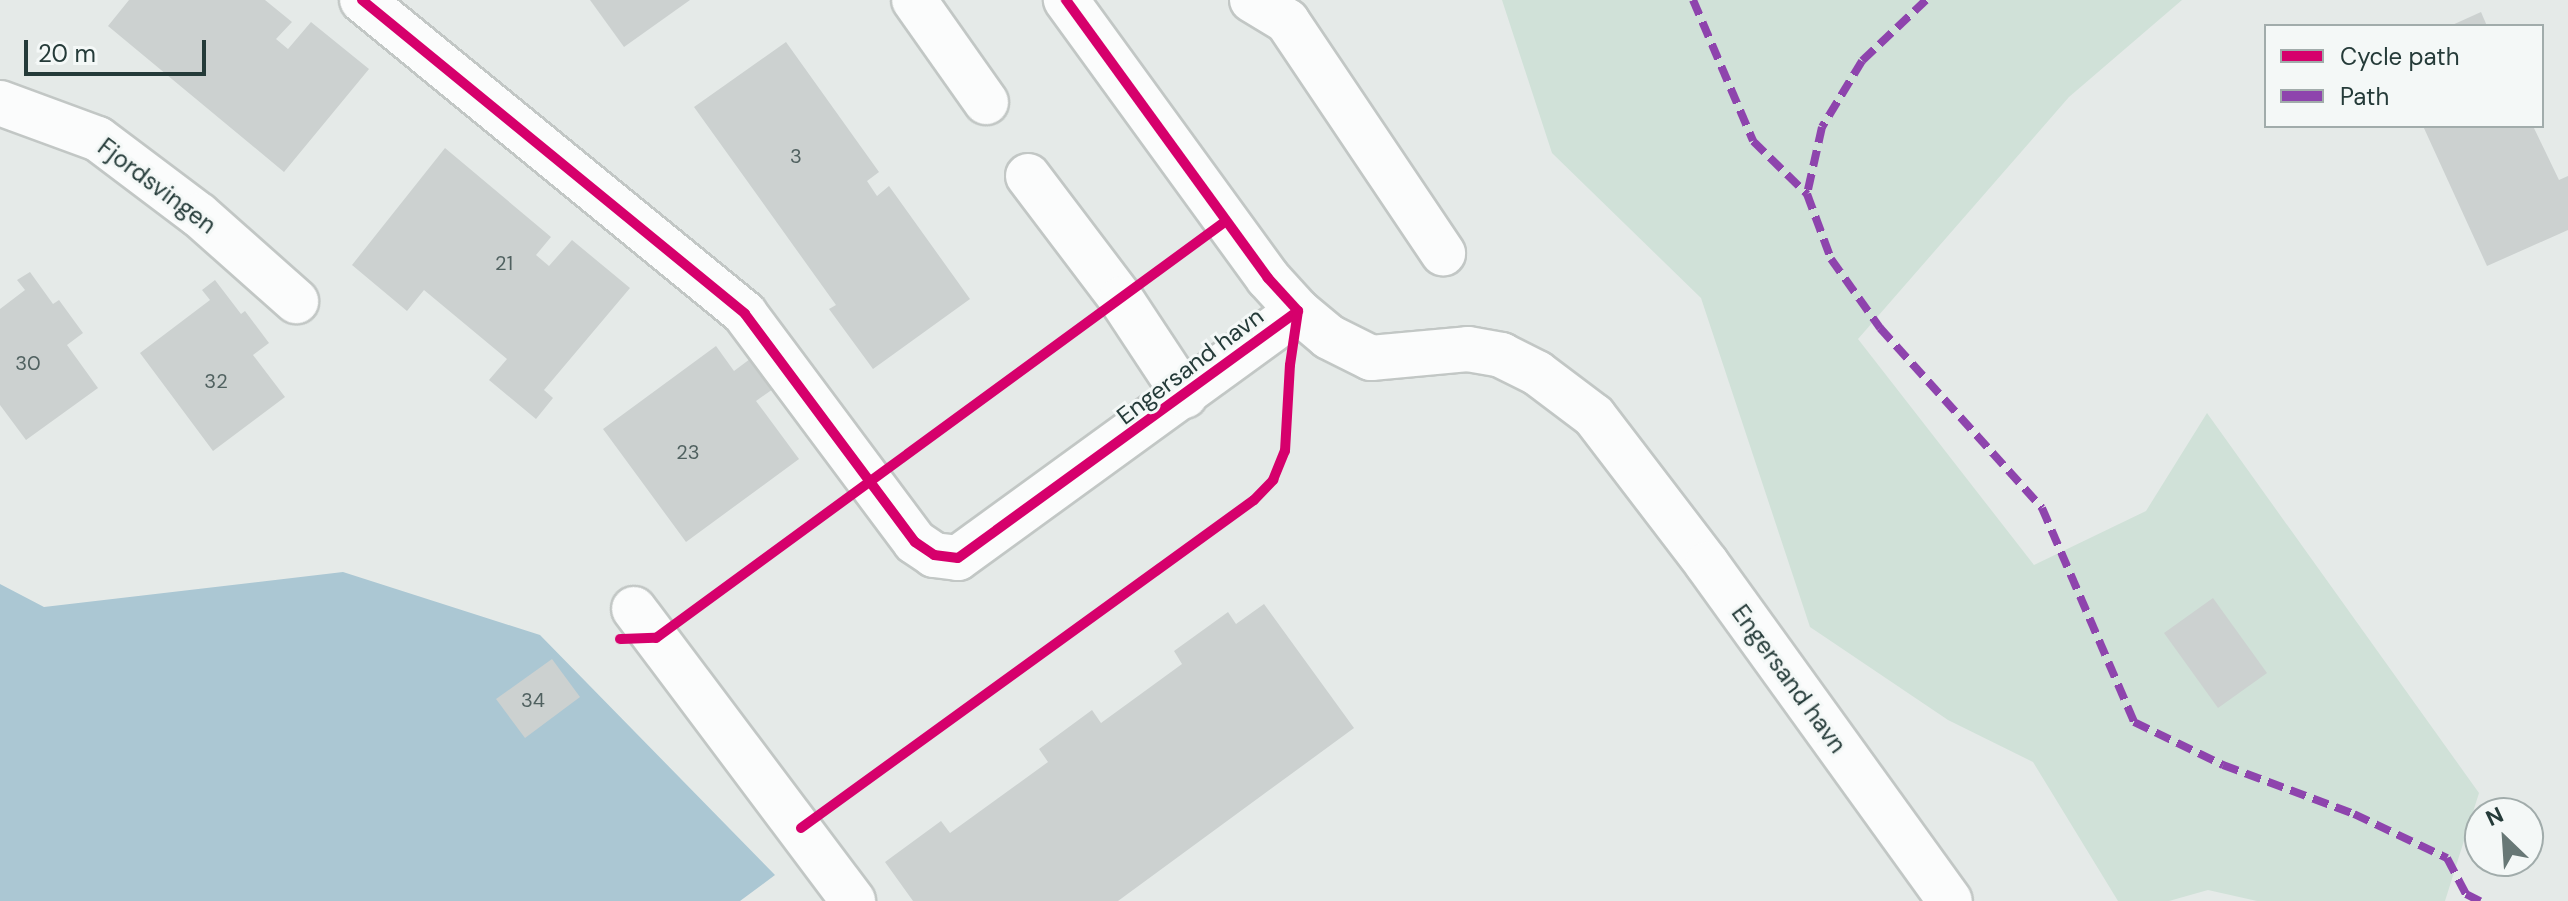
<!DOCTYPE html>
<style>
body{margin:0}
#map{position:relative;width:2568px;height:901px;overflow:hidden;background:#e5eae8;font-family:"DM Sans",sans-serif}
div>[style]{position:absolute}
.green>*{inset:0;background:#d0e1d8}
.water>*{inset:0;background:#abc7d3}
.building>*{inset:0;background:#ccd1d0}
.roads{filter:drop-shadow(2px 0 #c2c7c5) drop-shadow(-2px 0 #c2c7c5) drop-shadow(0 2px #c2c7c5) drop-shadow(0 -2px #c2c7c5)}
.minor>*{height:44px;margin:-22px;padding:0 22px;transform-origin:22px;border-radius:22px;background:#fbfcfc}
.quiet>*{height:8px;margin-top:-4px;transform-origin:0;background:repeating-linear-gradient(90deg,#8e44ad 0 16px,transparent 0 24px)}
.cycleway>*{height:10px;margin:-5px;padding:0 5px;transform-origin:5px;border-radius:5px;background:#d6006c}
span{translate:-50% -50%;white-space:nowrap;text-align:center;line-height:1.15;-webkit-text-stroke:6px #f4f8f7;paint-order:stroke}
.number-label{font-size:20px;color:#506160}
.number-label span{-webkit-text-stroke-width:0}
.street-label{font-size:24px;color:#253b39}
.legend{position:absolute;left:2264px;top:24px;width:280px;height:104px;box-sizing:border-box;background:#f4f8f7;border:2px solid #a1acab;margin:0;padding:10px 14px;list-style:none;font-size:24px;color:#253b39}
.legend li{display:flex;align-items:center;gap:16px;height:40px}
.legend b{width:40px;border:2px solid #a1acab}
.north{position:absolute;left:2464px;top:797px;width:80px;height:80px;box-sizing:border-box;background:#f4f8f7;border:2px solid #a1acab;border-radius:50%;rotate:335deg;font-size:22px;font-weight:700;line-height:32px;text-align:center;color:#253b39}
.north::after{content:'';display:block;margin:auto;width:28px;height:36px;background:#687876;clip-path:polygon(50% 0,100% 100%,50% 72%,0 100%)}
.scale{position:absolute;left:24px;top:40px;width:182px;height:36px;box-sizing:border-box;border:4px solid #253b39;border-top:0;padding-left:10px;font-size:24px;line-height:28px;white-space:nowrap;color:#253b39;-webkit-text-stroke:6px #f4f8f7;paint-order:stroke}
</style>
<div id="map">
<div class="green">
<div style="clip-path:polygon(1502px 0,2182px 0,2069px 97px,1858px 339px,2034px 565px,2146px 511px,2207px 413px,2479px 793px,2445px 901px,2257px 901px,2208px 890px,2169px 901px,2118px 901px,2033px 762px,1948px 720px,1810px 627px,1701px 298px,1552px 153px)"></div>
</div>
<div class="water">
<div style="clip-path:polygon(343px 572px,540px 635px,775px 875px,740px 901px,0 901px,0 584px,44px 607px)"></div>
</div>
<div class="building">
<div style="clip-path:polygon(129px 0,265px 0,292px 22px,276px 39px,288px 49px,311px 22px,369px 69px,284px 172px,108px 26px)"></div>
<div style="clip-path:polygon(590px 0,690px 0,624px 47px)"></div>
<div style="clip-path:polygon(2481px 12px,2487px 26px,2450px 26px)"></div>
<div style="clip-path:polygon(786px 42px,879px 172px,867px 181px,877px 196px,889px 186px,970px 299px,873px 369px,829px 309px,836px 305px,694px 107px)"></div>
<div style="clip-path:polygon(2423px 126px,2533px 126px,2559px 180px,2568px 176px,2568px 230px,2487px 266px)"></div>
<div style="clip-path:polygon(445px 148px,551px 237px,536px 255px,549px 266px,572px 240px,630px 288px,544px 390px,553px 398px,536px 419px,489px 380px,507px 359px,424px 290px,407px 311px,352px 265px)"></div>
<div style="clip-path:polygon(30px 272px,53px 304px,59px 300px,83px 333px,67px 345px,98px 388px,26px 440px,0 405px,0 309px,25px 290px,17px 280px)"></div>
<div style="clip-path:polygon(215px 280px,241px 314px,245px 311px,269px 343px,253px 355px,285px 397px,213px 451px,140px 353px,210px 300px,202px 290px)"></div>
<div style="clip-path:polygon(716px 346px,734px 371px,750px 359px,773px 389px,756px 401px,799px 459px,686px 542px,603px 429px)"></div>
<div style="clip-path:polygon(2213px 598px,2267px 673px,2218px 708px,2164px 633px)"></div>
<div style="clip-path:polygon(1264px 604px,1354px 728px,1118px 901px,913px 901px,885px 862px,941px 821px,950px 833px,1048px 762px,1039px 749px,1092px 710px,1101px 723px,1182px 664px,1174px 651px,1228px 612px,1236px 624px)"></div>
<div style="clip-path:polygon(552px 659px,580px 697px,525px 738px,496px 699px)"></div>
</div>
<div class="roads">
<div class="minor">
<div style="left:362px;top:0;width:495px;rotate:39.3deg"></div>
<div style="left:745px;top:314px;width:284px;rotate:53.3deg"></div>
<div style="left:915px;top:542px;width:23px;rotate:34deg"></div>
<div style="left:934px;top:555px;width:24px;rotate:7deg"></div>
<div style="left:958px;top:558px;width:420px;rotate:-36deg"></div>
<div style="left:1298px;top:311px;width:45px;rotate:-132.3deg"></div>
<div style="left:1268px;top:278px;width:344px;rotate:-126deg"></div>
<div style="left:914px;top:0;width:125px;rotate:54.8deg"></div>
<div style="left:1252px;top:0;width:41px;rotate:31deg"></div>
<div style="left:1287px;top:21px;width:280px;rotate:56.1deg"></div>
<div style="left:0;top:103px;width:104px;rotate:20.2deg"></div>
<div style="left:98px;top:139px;width:126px;rotate:37deg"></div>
<div style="left:199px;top:215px;width:130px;rotate:41.6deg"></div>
<div style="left:1028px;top:176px;width:154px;rotate:52.9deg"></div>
<div style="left:1121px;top:299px;width:116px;rotate:56.6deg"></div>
<div style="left:1298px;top:311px;width:40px;rotate:40deg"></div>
<div style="left:1329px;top:337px;width:47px;rotate:26.6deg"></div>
<div style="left:1371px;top:358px;width:97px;rotate:-5.3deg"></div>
<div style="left:1468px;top:349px;width:34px;rotate:10deg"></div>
<div style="left:1501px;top:355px;width:40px;rotate:26.6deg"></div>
<div style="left:1537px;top:373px;width:71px;rotate:37deg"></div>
<div style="left:1594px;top:416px;width:186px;rotate:52.6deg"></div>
<div style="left:1707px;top:564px;width:415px;rotate:54.2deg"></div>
<div style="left:634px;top:609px;width:365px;rotate:53.1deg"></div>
</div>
</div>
<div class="quiet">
<div style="left:1693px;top:0;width:153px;rotate:66.9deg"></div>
<div style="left:1753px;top:141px;width:76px;rotate:44.5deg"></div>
<div style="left:1926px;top:0;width:88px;rotate:136.4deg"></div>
<div style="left:1862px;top:61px;width:77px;rotate:121.2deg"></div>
<div style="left:1822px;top:127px;width:69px;rotate:102.6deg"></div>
<div style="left:1807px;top:194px;width:69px;rotate:69.7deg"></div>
<div style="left:1831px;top:259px;width:85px;rotate:54.6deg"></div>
<div style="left:1880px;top:328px;width:242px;rotate:48deg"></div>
<div style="left:2042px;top:508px;width:233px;rotate:66.7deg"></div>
<div style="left:2134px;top:722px;width:99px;rotate:25.8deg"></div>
<div style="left:2223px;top:765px;width:140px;rotate:20.5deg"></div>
<div style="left:2354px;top:814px;width:103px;rotate:25.3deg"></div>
<div style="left:2447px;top:858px;width:41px;rotate:62.2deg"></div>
<div style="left:2466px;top:894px;width:16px;rotate:27deg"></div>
</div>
<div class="cycleway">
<div style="left:362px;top:0;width:495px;rotate:39.3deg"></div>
<div style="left:745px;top:314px;width:284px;rotate:53.3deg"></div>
<div style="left:915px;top:542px;width:23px;rotate:34deg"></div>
<div style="left:934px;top:555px;width:24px;rotate:7deg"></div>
<div style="left:958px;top:558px;width:420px;rotate:-36deg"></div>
<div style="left:1298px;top:311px;width:45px;rotate:-132.3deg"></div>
<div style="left:1268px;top:278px;width:344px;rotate:-126deg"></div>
<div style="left:620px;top:639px;width:36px;rotate:-2deg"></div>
<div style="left:656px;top:638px;width:706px;rotate:-36.19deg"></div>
<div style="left:801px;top:828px;width:559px;rotate:-35.91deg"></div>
<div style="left:1254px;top:500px;width:28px;rotate:-46deg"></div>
<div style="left:1273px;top:480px;width:31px;rotate:-68deg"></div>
<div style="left:1285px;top:451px;width:86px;rotate:-86.7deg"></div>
<div style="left:1290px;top:365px;width:55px;rotate:-81.6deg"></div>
</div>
<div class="number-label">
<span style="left:796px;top:156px">3</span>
<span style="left:504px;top:263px">21</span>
<span style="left:28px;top:363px">30</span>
<span style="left:216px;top:381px">32</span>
<span style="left:688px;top:452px">23</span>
<span style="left:533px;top:700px">34</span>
</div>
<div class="street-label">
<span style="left:157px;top:186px;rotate:37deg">Fjordsvingen</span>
<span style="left:1190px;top:366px;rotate:-37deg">Engersand havn</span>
<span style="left:1789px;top:679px;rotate:54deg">Engersand havn</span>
</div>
<ul class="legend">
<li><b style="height:10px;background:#d6006c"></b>Cycle path</li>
<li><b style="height:10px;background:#8e44ad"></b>Path</li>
</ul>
<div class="north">N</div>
<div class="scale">20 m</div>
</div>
